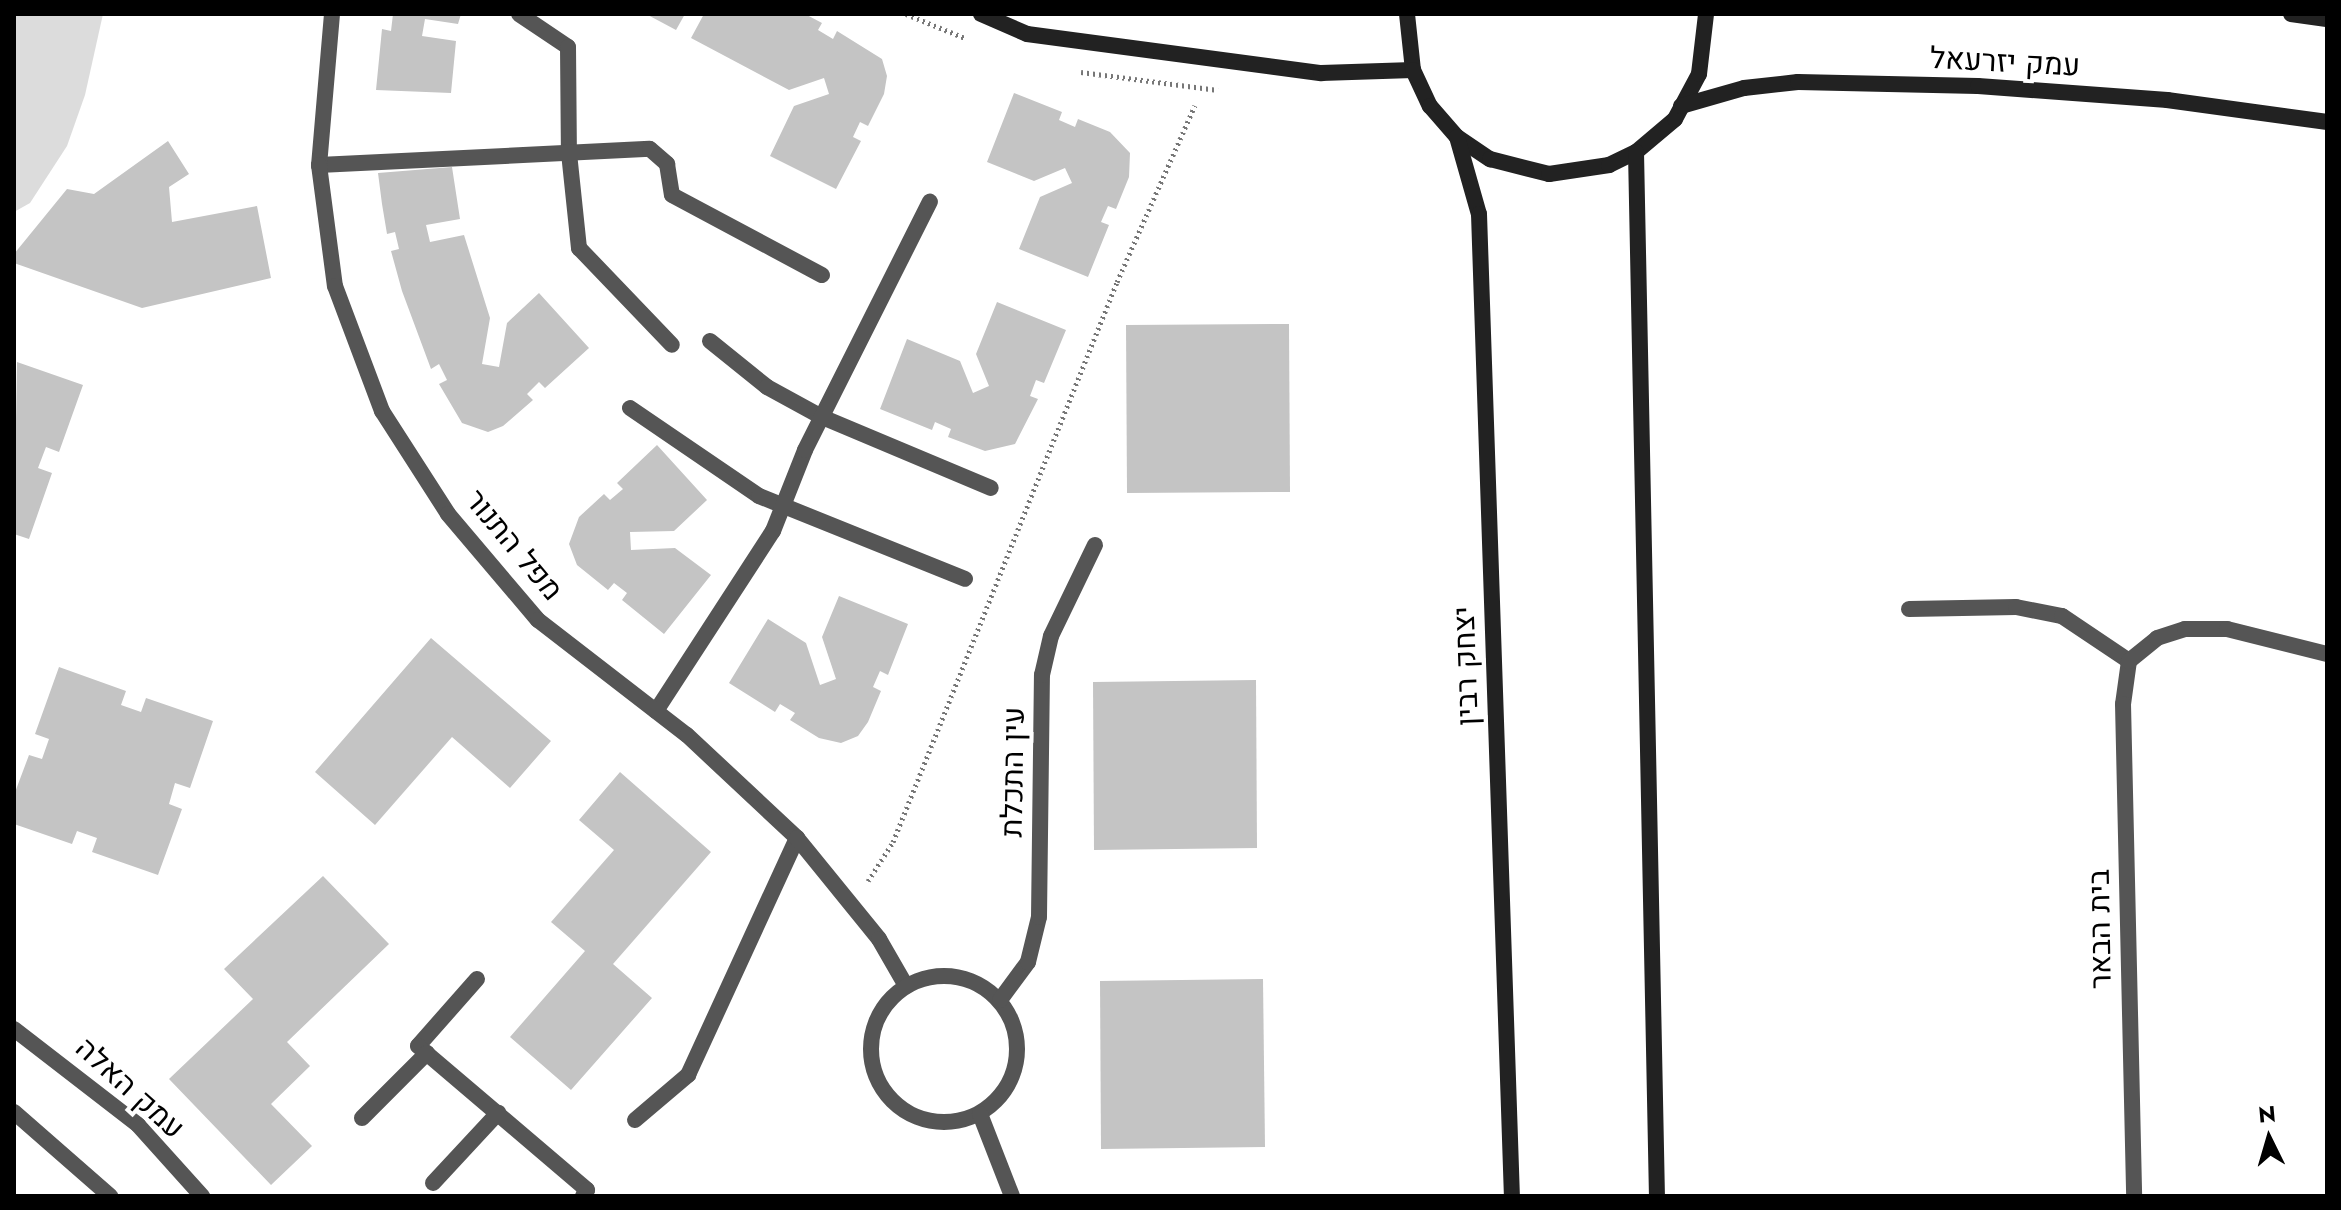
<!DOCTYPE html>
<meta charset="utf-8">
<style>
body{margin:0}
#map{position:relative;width:2341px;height:1210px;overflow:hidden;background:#fff;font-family:Jost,Heebo,sans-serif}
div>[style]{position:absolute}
.green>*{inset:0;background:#dcdcdc}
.building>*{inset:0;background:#c4c4c4}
.path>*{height:5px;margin-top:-2.5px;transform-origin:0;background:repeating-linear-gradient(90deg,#777 0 2px,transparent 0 6px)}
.lane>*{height:16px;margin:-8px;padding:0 8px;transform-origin:8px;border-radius:8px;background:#555}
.street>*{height:16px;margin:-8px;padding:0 8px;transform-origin:8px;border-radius:8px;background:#555}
.street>.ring{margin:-8px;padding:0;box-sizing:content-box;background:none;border:16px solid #555;border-radius:50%}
.secondary>*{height:16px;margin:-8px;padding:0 8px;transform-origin:8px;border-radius:8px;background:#222}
span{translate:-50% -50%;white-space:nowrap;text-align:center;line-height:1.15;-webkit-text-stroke:8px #fff;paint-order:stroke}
.street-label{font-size:30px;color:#000}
.frame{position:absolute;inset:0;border:16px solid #000;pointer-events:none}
.north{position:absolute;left:2229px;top:1098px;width:80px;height:80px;-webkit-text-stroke:6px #fff;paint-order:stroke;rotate:355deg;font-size:22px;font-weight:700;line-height:32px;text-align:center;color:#000}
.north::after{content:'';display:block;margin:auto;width:28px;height:36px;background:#000;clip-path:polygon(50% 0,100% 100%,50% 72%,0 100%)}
</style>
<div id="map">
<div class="green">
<div style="clip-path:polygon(14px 14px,103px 14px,85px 95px,67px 146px,30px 203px,14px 212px)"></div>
</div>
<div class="building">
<div style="clip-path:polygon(393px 14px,461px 14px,458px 24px,425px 19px,422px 36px,456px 41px,451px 93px,376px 90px,382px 29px,391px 31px)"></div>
<div style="clip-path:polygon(646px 14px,685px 14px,676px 30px)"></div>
<div style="clip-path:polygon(704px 14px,805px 14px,822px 23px,818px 30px,833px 39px,837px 31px,882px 59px,887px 76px,884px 94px,868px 126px,860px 122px,853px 137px,861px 141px,836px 189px,770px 156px,794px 106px,829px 94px,824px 78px,789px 90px,691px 38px)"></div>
<div style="clip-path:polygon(1014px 93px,1062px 112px,1059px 120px,1075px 127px,1078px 119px,1110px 132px,1130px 153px,1129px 177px,1116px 209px,1108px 206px,1101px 222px,1109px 225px,1088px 277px,1019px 249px,1040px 197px,1072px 183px,1065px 168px,1034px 181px,987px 162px)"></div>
<div style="clip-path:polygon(168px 141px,189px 174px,169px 187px,172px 222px,257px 206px,271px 278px,142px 308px,14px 263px,14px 254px,67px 189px,94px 194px)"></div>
<div style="clip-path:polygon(452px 167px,460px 219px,426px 225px,430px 242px,464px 235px,490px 318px,482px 364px,499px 367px,507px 323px,539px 293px,589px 348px,545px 388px,539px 382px,527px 394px,533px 400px,503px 426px,488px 432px,462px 423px,439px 384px,447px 380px,439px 364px,431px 369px,402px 291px,391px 251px,399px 249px,395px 232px,387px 234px,382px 204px,378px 173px)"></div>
<div style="clip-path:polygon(997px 302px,1066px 330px,1044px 383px,1036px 380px,1030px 396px,1038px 399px,1015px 444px,985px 451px,948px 437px,951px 429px,935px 422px,932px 430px,880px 409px,907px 339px,960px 361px,973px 393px,989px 386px,976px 354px)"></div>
<div style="clip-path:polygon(1289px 324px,1290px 492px,1127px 493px,1126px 325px)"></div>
<div style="clip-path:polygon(17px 362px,83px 385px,59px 452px,46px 447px,38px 468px,52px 473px,29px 539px,14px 534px)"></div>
<div style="clip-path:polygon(657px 445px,707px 500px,674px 531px,630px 532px,631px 550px,675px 548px,711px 575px,664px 634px,622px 600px,627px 593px,614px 583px,608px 590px,577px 565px,569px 544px,579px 517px,604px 494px,610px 500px,623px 489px,617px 483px)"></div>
<div style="clip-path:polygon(839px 596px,908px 624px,888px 675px,880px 671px,873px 687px,881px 691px,868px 722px,858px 736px,841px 743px,819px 738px,790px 720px,795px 713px,780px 704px,775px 712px,729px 683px,768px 619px,806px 643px,820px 685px,836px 679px,822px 637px)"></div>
<div style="clip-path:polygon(431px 638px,551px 741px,510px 788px,452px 737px,375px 825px,315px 772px)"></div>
<div style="clip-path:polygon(59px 667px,126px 691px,121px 705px,141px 712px,146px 698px,213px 721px,190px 788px,175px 783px,169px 804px,182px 809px,158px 875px,92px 852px,97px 838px,77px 831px,72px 844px,14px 824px,14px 795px,29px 755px,42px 759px,49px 739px,35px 734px)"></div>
<div style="clip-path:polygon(1256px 680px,1257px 848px,1094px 850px,1093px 682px)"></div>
<div style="clip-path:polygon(620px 772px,711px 852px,613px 964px,652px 998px,571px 1090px,510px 1037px,585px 951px,551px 922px,614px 850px,579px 820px)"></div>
<div style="clip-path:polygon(323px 876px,389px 944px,287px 1042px,310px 1066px,271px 1104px,312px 1146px,271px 1185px,169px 1079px,253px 999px,224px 969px)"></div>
<div style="clip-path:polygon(1263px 979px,1265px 1147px,1101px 1149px,1100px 981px)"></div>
</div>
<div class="path">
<div style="left:906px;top:14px;width:64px;rotate:22.1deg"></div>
<div style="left:1081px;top:72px;width:138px;rotate:7.5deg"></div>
<div style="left:868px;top:881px;width:46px;rotate:-57.3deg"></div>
<div style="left:893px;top:842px;width:603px;rotate:-68.2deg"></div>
<div style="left:1117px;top:282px;width:193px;rotate:-66.2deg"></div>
</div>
<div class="lane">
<div style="left:519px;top:14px;width:59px;rotate:34deg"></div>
<div style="left:568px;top:47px;width:106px;rotate:89.5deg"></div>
<div style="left:569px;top:153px;width:96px;rotate:84deg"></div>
<div style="left:579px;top:248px;width:134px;rotate:46.2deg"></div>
<div style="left:319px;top:165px;width:331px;rotate:-2.8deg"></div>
<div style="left:650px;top:149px;width:23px;rotate:41deg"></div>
<div style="left:667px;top:164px;width:31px;rotate:81deg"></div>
<div style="left:672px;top:195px;width:170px;rotate:28.1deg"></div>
<div style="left:710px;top:341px;width:73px;rotate:38.9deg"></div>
<div style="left:767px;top:387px;width:63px;rotate:28.6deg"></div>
<div style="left:822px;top:417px;width:183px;rotate:22.8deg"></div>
<div style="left:630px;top:408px;width:156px;rotate:34.3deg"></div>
<div style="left:759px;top:496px;width:222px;rotate:21.9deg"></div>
<div style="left:656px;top:711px;width:215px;rotate:-57deg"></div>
<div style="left:773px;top:531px;width:87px;rotate:-68.4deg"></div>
<div style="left:805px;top:450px;width:278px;rotate:-63.3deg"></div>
<div style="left:477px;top:979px;width:89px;rotate:131.4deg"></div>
<div style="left:418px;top:1046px;width:222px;rotate:40.4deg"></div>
<div style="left:587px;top:1190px;width:7px;rotate:124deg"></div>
<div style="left:362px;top:1118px;width:92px;rotate:-45deg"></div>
<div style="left:635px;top:1120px;width:70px;rotate:-40.3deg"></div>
<div style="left:688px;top:1075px;width:261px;rotate:-65.3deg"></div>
<div style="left:433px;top:1183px;width:96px;rotate:-47.1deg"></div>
</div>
<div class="street">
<div style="left:332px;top:14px;width:152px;rotate:94.9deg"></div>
<div style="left:319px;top:165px;width:122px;rotate:82.5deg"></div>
<div style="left:335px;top:286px;width:134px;rotate:69.4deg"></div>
<div style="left:382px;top:411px;width:122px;rotate:57.3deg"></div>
<div style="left:448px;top:514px;width:139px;rotate:49.7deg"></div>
<div style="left:538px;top:620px;width:188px;rotate:37.7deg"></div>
<div style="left:687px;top:735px;width:151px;rotate:43.1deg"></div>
<div style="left:797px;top:838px;width:130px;rotate:50.9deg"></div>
<div style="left:879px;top:939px;width:54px;rotate:60.1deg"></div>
<div style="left:1909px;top:609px;width:107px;rotate:-1.1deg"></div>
<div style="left:2016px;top:607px;width:47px;rotate:11.1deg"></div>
<div style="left:2062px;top:616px;width:81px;rotate:33.9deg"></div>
<div style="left:2129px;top:661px;width:43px;rotate:97.9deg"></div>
<div style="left:2123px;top:704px;width:492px;rotate:88.7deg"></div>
<div style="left:2129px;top:661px;width:36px;rotate:-39deg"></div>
<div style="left:2157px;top:638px;width:29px;rotate:-18deg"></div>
<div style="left:2185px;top:629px;width:42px"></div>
<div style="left:2227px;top:629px;width:103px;rotate:14deg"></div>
<div class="ring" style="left:871px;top:976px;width:130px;height:130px"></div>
<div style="left:1000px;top:1000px;width:47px;rotate:-53.6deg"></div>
<div style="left:1028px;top:962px;width:46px;rotate:-76.3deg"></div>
<div style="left:1039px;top:917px;width:242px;rotate:-89.3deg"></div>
<div style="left:1042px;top:675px;width:40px;rotate:-77deg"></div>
<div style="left:1051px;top:636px;width:101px;rotate:-64.2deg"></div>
<div style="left:14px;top:1029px;width:157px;rotate:37.7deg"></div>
<div style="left:138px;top:1125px;width:96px;rotate:48deg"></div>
<div style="left:14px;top:1112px;width:128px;rotate:41.2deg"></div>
<div style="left:980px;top:1114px;width:88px;rotate:68.7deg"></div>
</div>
<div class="secondary">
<div style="left:981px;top:14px;width:50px;rotate:23.5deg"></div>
<div style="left:1027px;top:34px;width:297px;rotate:7.6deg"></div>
<div style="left:1321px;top:73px;width:92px;rotate:-1.9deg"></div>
<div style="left:1407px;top:14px;width:56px;rotate:83.9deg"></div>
<div style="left:1413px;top:70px;width:40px;rotate:65deg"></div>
<div style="left:1430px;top:106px;width:41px;rotate:48.9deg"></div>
<div style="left:1457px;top:137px;width:40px;rotate:34deg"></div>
<div style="left:1490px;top:159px;width:61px;rotate:14.3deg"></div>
<div style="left:1549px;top:174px;width:61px;rotate:-8.5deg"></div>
<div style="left:1609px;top:165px;width:30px;rotate:-26deg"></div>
<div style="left:1636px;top:152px;width:51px;rotate:-40.2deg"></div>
<div style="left:1675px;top:119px;width:51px;rotate:-61.9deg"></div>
<div style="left:1699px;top:74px;width:60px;rotate:-83.3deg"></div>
<div style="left:2291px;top:14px;width:36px;rotate:8deg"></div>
<div style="left:1681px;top:106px;width:66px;rotate:-15.9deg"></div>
<div style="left:1744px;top:88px;width:54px;rotate:-6.3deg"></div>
<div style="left:1798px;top:82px;width:180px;rotate:1.3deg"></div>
<div style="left:1978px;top:86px;width:190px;rotate:4.2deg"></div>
<div style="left:2167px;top:100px;width:162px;rotate:7.8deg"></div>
<div style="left:1457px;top:137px;width:80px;rotate:74.1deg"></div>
<div style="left:1479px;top:214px;width:983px;rotate:88.08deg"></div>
<div style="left:1636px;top:152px;width:1044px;rotate:88.85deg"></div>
</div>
<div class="street-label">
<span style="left:2005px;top:62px;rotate:3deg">עמק יזרעאל</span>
<span style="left:514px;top:545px;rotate:50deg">מפל התנור</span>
<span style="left:1466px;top:666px;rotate:-92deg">יצחק רבין</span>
<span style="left:1013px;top:772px;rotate:-89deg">עין התכלת</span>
<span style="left:2100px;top:929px;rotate:-91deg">בית הבאר</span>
<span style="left:130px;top:1088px;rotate:42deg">עמק האלה</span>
</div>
<div class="frame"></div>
<div class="north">N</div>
</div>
